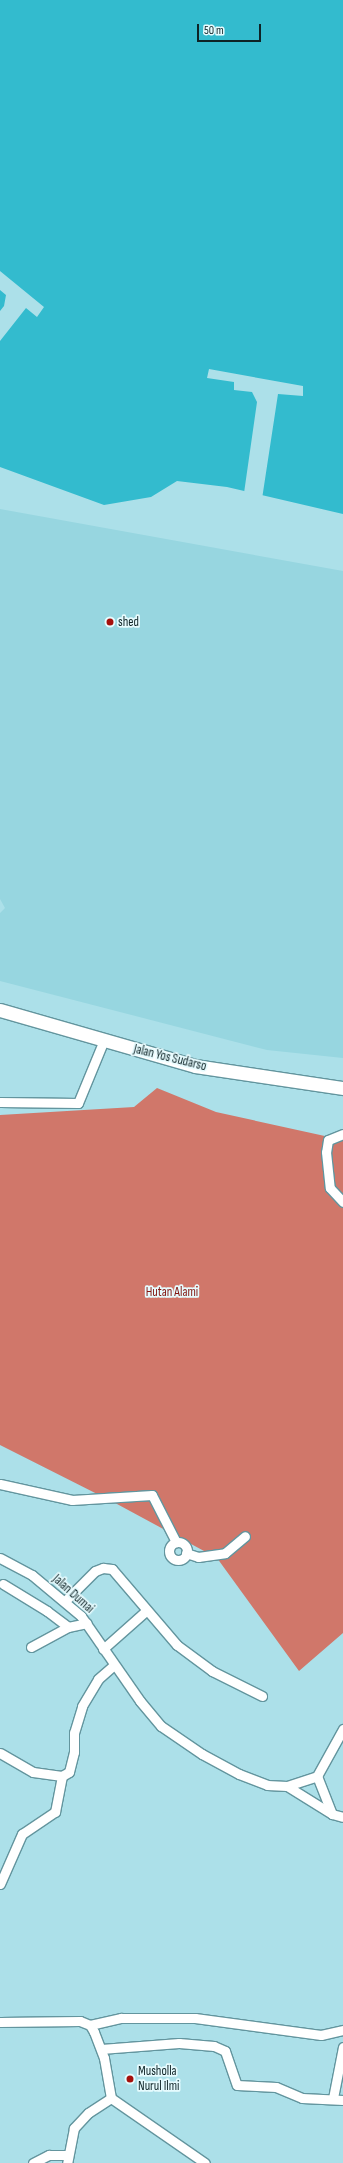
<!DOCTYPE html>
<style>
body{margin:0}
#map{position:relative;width:343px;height:2163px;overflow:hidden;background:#ace0e9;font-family:"Sofia Sans Condensed",sans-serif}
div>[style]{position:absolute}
.built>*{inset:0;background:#97d6e0}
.forest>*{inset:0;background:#d0776a}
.water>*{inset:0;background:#33bbce}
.pier>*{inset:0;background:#ace0e9}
.roads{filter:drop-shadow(1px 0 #63959e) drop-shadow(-1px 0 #63959e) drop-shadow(0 1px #63959e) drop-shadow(0 -1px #63959e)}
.minor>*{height:9px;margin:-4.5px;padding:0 4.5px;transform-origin:4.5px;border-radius:4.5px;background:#fff}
.minor>.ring{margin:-4.5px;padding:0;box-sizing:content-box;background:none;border:9px solid #fff;border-radius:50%}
.secondary>*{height:13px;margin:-6.5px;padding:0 6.5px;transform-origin:6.5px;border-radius:6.5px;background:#fff}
.dots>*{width:11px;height:11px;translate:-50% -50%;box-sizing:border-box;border:2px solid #e6fbfe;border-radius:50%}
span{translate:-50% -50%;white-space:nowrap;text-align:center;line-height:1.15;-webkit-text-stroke:3.5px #e6fbfe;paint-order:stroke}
.poi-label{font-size:13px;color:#0e2326}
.left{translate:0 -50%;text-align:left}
.street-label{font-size:13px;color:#0e2326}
.park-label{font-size:13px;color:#831610}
.scale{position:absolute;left:197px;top:24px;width:64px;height:18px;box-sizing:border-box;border:2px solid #0e2326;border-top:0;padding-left:5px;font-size:12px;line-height:14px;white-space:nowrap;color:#0e2326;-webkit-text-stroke:3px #e6fbfe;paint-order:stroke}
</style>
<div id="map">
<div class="built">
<div style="clip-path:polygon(0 509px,343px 571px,343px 1058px,267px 1050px,0 981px,0 913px,5px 908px,0 899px)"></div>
</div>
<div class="forest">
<div style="clip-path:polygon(157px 1088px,216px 1112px,343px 1140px,343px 1633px,299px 1671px,217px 1558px,117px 1504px,0 1445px,0 1115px,134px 1107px)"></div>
</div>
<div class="water">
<div style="clip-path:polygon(0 0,343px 0,343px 514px,227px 487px,177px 481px,151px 497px,104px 505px,0 467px)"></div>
</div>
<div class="pier">
<div style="clip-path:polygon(0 271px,44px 307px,37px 317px,26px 308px,0 341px,0 311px,4px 306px,6px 295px,0 290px)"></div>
<div style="clip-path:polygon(209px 369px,303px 386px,303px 396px,278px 394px,262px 499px,244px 493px,257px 402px,252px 392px,234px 390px,234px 382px,207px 378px)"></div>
</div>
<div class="roads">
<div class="minor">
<div style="left:0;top:1102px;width:78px;rotate:0.7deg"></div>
<div style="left:78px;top:1103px;width:68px;rotate:-67.6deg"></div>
<div style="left:343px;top:1134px;width:16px;rotate:158deg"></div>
<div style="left:328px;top:1140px;width:12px;rotate:99deg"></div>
<div style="left:326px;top:1152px;width:36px;rotate:84deg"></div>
<div style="left:330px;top:1188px;width:19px;rotate:47deg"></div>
<div style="left:0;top:1484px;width:74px;rotate:12.5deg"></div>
<div style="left:72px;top:1500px;width:80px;rotate:-3.6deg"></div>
<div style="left:152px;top:1495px;width:53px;rotate:62.9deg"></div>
<div class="ring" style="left:169px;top:1542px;width:9px;height:9px"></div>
<div style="left:186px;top:1553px;width:13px;rotate:18deg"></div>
<div style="left:198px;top:1557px;width:27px;rotate:-8deg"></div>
<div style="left:225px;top:1553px;width:26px;rotate:-40deg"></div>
<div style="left:0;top:1558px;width:36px;rotate:28deg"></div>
<div style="left:32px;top:1575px;width:64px;rotate:39.9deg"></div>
<div style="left:81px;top:1616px;width:103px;rotate:55.2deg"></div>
<div style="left:140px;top:1701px;width:33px;rotate:50deg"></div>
<div style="left:161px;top:1726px;width:50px;rotate:34.3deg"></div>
<div style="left:202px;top:1754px;width:42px;rotate:28.4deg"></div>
<div style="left:239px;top:1774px;width:30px;rotate:21deg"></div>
<div style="left:267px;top:1785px;width:20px;rotate:3deg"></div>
<div style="left:287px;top:1786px;width:32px;rotate:-18deg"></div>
<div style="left:3px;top:1584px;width:52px;rotate:31.5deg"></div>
<div style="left:47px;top:1611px;width:26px;rotate:37deg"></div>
<div style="left:68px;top:1627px;width:19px;rotate:-12deg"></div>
<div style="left:65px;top:1601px;width:42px;rotate:-45deg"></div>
<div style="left:95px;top:1571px;width:9px;rotate:-21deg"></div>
<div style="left:103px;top:1568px;width:9px;rotate:6deg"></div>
<div style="left:112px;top:1569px;width:100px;rotate:49.5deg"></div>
<div style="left:177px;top:1645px;width:44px;rotate:36.6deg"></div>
<div style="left:212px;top:1671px;width:56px;rotate:26.6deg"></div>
<div style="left:31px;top:1647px;width:42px;rotate:-28.4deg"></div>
<div style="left:103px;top:1649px;width:57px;rotate:-41.5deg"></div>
<div style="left:0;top:1753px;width:38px;rotate:30deg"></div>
<div style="left:33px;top:1772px;width:29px;rotate:8deg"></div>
<div style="left:62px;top:1776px;width:8px;rotate:-30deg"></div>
<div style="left:69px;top:1772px;width:21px;rotate:-76deg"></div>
<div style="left:74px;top:1752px;width:19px;rotate:-90deg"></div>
<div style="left:74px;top:1733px;width:28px;rotate:-73deg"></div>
<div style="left:82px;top:1706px;width:31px;rotate:-59deg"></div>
<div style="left:98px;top:1679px;width:21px;rotate:-41deg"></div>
<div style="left:317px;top:1776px;width:54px;rotate:-61deg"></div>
<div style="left:317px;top:1776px;width:41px;rotate:68.5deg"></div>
<div style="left:287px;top:1786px;width:53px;rotate:31.9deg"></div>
<div style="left:332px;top:1814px;width:11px;rotate:15deg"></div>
<div style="left:0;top:1884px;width:55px;rotate:-66.3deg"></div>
<div style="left:22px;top:1834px;width:40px;rotate:-34deg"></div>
<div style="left:55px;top:1812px;width:37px;rotate:-79deg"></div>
<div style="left:0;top:2022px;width:80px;rotate:-0.7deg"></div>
<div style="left:80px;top:2021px;width:11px;rotate:22deg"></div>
<div style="left:90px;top:2025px;width:8px;rotate:60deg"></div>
<div style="left:94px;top:2032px;width:28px;rotate:69deg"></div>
<div style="left:104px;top:2058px;width:41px;rotate:80.1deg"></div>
<div style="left:111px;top:2098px;width:27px;rotate:147deg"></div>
<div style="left:88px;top:2113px;width:21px;rotate:133deg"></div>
<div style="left:74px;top:2128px;width:36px;rotate:101deg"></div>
<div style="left:90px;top:2025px;width:32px;rotate:-13deg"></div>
<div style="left:121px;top:2018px;width:74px"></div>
<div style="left:195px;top:2018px;width:127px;rotate:7.7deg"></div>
<div style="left:321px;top:2035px;width:23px;rotate:-13deg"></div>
<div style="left:101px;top:2049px;width:78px;rotate:-4.4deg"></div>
<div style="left:179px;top:2043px;width:35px;rotate:5deg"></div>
<div style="left:214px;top:2046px;width:12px;rotate:24deg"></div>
<div style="left:225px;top:2051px;width:36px;rotate:71deg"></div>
<div style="left:237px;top:2085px;width:39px;rotate:3deg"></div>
<div style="left:276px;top:2087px;width:28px;rotate:23deg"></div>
<div style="left:302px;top:2098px;width:41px;rotate:2.8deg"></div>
<div style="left:111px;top:2098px;width:114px;rotate:34.7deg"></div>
<div style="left:333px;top:2098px;width:52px;rotate:-78.9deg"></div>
<div style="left:33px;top:2163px;width:18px;rotate:-27deg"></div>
<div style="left:49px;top:2155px;width:18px"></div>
</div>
<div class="secondary">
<div style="left:0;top:1010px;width:203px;rotate:16deg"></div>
<div style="left:195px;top:1066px;width:150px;rotate:8.5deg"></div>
</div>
</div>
<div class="dots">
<div style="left:110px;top:622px;background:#a5100c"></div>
<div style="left:130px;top:2079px;background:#a5100c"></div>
</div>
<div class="poi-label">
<span class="left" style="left:118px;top:622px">shed</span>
<span class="left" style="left:138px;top:2079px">Musholla<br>Nurul Ilmi</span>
</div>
<div class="street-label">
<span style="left:170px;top:1058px;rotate:14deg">Jalan Yos Sudarso</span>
<span style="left:73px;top:1594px;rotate:42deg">Jalan Dumai</span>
</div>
<div class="park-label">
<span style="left:172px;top:1292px">Hutan Alami</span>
</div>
<div class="scale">50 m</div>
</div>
